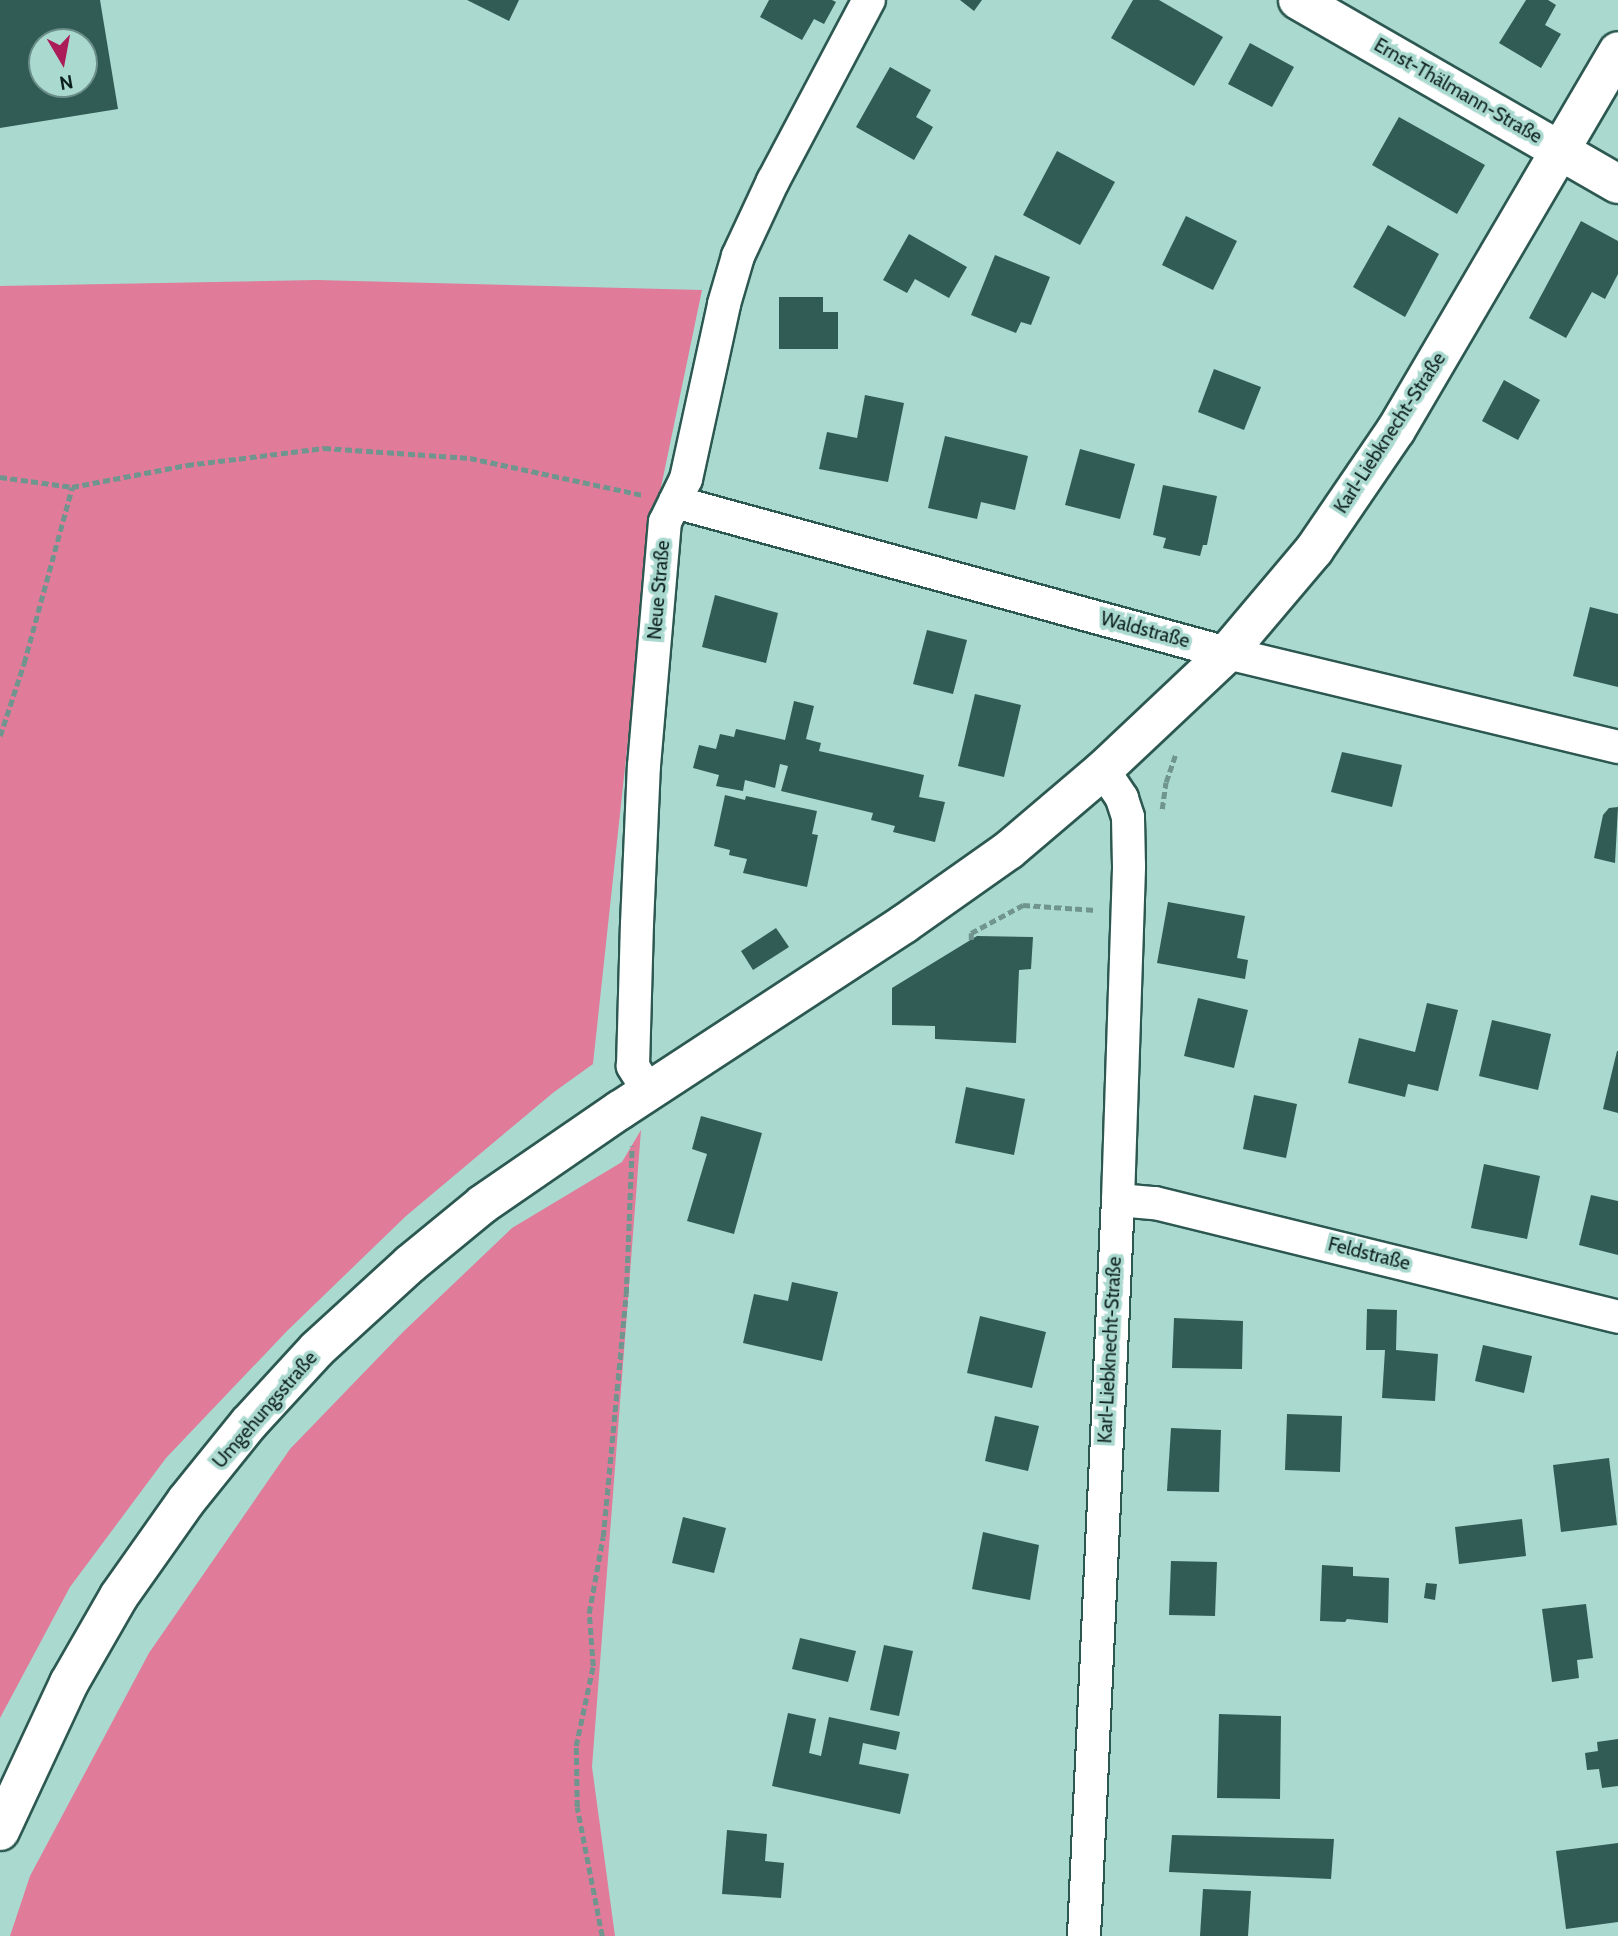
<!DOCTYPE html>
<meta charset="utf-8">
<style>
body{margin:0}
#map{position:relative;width:1618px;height:1936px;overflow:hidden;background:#aad9d0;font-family:Cabin,sans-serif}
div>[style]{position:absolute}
.green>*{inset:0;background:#e07b99}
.building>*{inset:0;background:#305c55}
.path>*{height:4.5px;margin-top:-2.25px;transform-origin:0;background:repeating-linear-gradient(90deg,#70948e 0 7px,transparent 0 10.5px)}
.roads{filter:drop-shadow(2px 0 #2c5851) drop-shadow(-2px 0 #2c5851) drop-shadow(0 2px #2c5851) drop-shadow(0 -2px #2c5851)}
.minor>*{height:32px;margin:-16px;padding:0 16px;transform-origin:16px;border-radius:16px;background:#fff}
.secondary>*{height:38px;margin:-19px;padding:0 19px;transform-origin:19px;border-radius:19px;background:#fff}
span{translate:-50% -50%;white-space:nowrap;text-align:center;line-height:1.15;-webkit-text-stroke:7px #aad9d0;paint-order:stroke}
.street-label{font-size:19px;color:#0c1f1c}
.north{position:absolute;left:28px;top:28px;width:70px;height:70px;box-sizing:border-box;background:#aad9d0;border:2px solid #6b8f88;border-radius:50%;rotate:170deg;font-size:19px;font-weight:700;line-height:28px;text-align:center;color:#0c1f1c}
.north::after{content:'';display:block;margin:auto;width:24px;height:32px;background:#ab1c59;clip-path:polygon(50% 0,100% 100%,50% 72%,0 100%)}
</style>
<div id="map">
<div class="green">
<div style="clip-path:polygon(316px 280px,702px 290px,649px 545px,593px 1064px,554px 1092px,406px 1216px,287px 1331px,166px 1458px,70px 1587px,0 1718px,0 286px)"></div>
<div style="clip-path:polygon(641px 1130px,592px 1767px,615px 1936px,10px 1936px,30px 1876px,149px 1653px,290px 1449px,403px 1332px,512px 1228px,622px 1162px)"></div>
</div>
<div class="building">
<div style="clip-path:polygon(evenodd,0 0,100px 0,118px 109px,0 128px,0 0,42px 42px,84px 42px,84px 84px,42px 84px,42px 42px)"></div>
<div style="clip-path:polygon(467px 0,519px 0,509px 21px)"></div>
<div style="clip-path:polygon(769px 0,832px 0,836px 2px,824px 24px,814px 19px,802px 40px,760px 17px)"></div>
<div style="clip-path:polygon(960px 0,982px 0,974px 11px)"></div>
<div style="clip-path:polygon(1133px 0,1159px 0,1223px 37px,1194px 86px,1111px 38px)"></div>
<div style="clip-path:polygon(1526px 0,1548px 0,1556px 5px,1545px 25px,1561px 34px,1541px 68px,1499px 43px)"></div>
<div style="clip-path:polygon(1250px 43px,1294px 67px,1272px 107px,1228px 84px)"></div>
<div style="clip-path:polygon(890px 67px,931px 90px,916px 117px,933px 127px,914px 160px,856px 127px)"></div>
<div style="clip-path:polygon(1399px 117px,1485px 165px,1457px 214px,1372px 165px)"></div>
<div style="clip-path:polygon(1057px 151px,1115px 182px,1080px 245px,1023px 215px)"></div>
<div style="clip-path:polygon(1186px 216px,1237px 241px,1213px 290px,1162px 265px)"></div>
<div style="clip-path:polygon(1581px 221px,1618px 241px,1618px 274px,1605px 299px,1592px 292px,1566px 338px,1529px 318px)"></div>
<div style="clip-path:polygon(1388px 225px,1439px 254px,1405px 317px,1353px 287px)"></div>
<div style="clip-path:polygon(909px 234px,967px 267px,949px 298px,915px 279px,907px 293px,883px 280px)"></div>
<div style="clip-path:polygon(995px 255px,1050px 277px,1031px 325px,1021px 322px,1016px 333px,971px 315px)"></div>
<div style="clip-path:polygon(779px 297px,823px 297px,823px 312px,838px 312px,838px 349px,779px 349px)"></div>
<div style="clip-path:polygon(1214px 369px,1261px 387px,1244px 430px,1198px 412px)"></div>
<div style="clip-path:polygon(1504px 380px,1540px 400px,1518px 440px,1482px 421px)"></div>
<div style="clip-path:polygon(865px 395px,904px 403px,888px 482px,819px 469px,827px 432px,857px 438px)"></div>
<div style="clip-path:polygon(945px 436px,1028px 456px,1015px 510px,981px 502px,977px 519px,928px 508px)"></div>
<div style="clip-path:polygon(1080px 449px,1135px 464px,1120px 519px,1065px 505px)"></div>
<div style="clip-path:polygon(1163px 485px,1217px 496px,1207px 545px,1203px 545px,1200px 556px,1163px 548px,1166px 538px,1153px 535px)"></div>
<div style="clip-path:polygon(715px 595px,778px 613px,766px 663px,702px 647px)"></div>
<div style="clip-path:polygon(1590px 607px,1618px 614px,1618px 687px,1573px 676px)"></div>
<div style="clip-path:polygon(927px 630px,967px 640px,953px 694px,913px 684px)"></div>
<div style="clip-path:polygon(975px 694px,1021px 705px,1004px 777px,958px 766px)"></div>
<div style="clip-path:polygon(794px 701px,814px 706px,806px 739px,821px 743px,819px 751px,924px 775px,919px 797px,945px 802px,935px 842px,893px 832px,895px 826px,871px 820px,873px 813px,781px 791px,788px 766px,780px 764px,775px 788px,745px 780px,743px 791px,716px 786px,719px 775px,693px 768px,699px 745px,716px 749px,720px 734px,734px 737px,736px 729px,785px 740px)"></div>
<div style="clip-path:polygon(1342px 752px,1402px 765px,1392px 807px,1331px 792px)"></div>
<div style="clip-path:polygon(725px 795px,745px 800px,746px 796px,817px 811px,812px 834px,818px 835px,807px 887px,743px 873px,747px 859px,729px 855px,730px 850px,714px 846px)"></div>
<div style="clip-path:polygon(1618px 807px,1615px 863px,1594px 858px,1603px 815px,1609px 808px)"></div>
<div style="clip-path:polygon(1168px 902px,1245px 916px,1237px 958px,1248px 960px,1245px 979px,1157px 963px)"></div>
<div style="clip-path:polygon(776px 928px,789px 947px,753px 970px,741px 951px)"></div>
<div style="clip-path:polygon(977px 936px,1033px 937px,1031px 969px,1019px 970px,1016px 1043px,935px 1039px,935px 1026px,892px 1025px,892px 988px)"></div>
<div style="clip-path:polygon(1198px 998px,1248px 1010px,1234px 1068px,1184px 1056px)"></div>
<div style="clip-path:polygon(1427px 1003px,1458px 1010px,1438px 1091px,1408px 1084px,1405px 1097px,1348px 1083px,1359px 1038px,1415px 1052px)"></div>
<div style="clip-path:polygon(1492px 1020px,1551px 1034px,1538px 1090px,1479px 1076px)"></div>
<div style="clip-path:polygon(1617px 1051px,1618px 1051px,1618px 1113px,1603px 1109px)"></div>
<div style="clip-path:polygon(966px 1087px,1025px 1099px,1014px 1155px,955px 1143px)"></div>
<div style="clip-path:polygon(1254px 1095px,1297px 1104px,1286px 1158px,1243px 1149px)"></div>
<div style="clip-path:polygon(701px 1116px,762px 1133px,734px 1234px,687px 1221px,707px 1154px,692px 1149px)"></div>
<div style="clip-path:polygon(1484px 1164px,1540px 1176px,1527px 1239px,1471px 1228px)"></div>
<div style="clip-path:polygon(1591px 1195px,1618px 1201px,1618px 1255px,1579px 1245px)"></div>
<div style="clip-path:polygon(792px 1282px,838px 1292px,822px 1361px,743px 1343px,754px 1294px,788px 1301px)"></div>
<div style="clip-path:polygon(1367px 1309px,1397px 1310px,1396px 1350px,1438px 1354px,1435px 1401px,1382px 1398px,1385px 1350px,1366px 1350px)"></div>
<div style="clip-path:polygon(980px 1316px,1046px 1332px,1032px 1388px,967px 1373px)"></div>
<div style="clip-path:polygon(1174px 1318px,1243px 1321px,1242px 1369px,1172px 1368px)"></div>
<div style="clip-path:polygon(1483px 1345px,1532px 1356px,1524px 1393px,1475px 1381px)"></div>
<div style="clip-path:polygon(1287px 1414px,1342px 1416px,1340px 1472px,1285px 1470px)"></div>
<div style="clip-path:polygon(995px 1416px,1039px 1426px,1028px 1471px,985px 1461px)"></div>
<div style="clip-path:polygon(1171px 1428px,1221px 1430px,1219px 1492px,1167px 1491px)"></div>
<div style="clip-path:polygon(1609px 1458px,1617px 1525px,1561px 1532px,1553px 1465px)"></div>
<div style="clip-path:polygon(683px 1517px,726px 1528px,714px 1573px,672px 1563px)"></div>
<div style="clip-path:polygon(1522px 1519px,1526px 1556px,1459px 1564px,1455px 1527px)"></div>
<div style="clip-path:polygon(983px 1532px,1039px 1545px,1030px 1600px,972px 1589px)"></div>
<div style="clip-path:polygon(1171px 1561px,1217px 1562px,1215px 1616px,1169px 1615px)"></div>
<div style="clip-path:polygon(1322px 1565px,1353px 1567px,1353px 1576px,1389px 1578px,1388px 1623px,1347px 1619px,1345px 1622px,1320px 1621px)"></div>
<div style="clip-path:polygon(1426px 1583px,1437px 1584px,1435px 1600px,1424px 1598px)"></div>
<div style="clip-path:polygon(1586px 1604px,1593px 1658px,1577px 1660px,1579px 1678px,1552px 1682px,1542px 1609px)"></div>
<div style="clip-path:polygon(800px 1638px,856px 1651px,848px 1682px,792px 1669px)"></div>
<div style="clip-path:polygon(884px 1645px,913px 1651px,899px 1716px,870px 1710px)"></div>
<div style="clip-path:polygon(788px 1713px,816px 1719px,809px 1753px,821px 1756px,829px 1717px,900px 1732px,896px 1750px,863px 1743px,859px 1764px,909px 1774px,900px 1814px,772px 1786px)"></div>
<div style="clip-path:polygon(1219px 1714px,1281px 1716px,1280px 1799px,1217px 1798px)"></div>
<div style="clip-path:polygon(1618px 1739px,1618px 1786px,1602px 1788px,1599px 1769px,1587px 1770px,1585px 1753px,1598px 1751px,1597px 1742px)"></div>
<div style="clip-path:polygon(727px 1830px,767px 1834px,765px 1861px,784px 1863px,781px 1898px,722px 1894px)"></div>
<div style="clip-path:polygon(1172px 1835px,1334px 1839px,1331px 1879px,1169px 1872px)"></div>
<div style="clip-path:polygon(1618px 1843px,1618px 1922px,1566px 1929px,1556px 1851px)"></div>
<div style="clip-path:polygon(1203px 1889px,1251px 1891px,1248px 1936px,1200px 1936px)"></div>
</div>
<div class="path">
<div style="left:0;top:477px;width:73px;rotate:7.9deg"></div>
<div style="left:72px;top:487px;width:117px;rotate:-10.8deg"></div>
<div style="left:187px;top:465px;width:138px;rotate:-7.1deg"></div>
<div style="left:324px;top:448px;width:146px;rotate:3.9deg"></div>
<div style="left:470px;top:458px;width:176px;rotate:12.1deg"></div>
<div style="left:0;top:736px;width:77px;rotate:-71.8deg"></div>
<div style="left:24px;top:663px;width:182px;rotate:-74.7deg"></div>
<div style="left:1162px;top:809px;width:27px;rotate:-82deg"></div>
<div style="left:1166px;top:782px;width:31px;rotate:-71deg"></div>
<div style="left:971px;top:940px;width:7px;rotate:-90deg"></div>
<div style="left:971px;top:933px;width:59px;rotate:-28.3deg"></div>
<div style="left:1023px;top:905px;width:73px;rotate:3.9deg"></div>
<div style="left:602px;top:1936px;width:131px;rotate:-101deg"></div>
<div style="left:577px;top:1807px;width:61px;rotate:-90.9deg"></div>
<div style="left:576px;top:1746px;width:82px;rotate:-78deg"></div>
<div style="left:593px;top:1666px;width:53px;rotate:-94.3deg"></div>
<div style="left:589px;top:1613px;width:77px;rotate:-79.6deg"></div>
<div style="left:603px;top:1537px;width:244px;rotate:-84.6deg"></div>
<div style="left:626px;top:1294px;width:148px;rotate:-87.7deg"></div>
</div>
<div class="roads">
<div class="minor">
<div style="left:675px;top:502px;width:572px;rotate:15.3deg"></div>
<div style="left:1227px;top:653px;width:402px;rotate:13.5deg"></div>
<div style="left:649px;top:1092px;width:31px;rotate:-122deg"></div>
<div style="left:633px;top:1066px;width:142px;rotate:-88.4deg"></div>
<div style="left:637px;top:924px;width:158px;rotate:-87.5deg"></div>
<div style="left:644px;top:766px;width:245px;rotate:-85.1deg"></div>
<div style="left:665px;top:522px;width:48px;rotate:-64deg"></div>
<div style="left:686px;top:479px;width:179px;rotate:-77.7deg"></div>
<div style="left:724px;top:304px;width:50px;rotate:-73.7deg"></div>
<div style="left:738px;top:256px;width:83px;rotate:-65deg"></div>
<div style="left:773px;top:181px;width:205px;rotate:-62.1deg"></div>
<div style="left:1118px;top:1200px;width:37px;rotate:5deg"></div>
<div style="left:1155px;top:1203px;width:477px;rotate:13.8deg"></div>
<div style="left:1084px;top:1936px;width:737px;rotate:-87.36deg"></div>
<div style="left:1118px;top:1200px;width:334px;rotate:-88.1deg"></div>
<div style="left:1129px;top:866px;width:49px;rotate:-91.2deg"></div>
<div style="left:1128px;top:817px;width:20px;rotate:-108deg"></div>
<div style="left:1122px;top:798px;width:34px;rotate:-124deg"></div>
</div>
<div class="secondary">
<div style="left:1298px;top:0;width:369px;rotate:29.9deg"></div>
<div style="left:0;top:1831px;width:163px;rotate:-65deg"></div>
<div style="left:69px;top:1683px;width:100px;rotate:-60.1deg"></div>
<div style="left:119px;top:1596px;width:116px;rotate:-54.8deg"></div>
<div style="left:186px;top:1501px;width:100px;rotate:-51.1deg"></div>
<div style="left:249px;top:1423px;width:100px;rotate:-47.4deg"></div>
<div style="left:317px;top:1349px;width:126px;rotate:-42.4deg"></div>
<div style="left:410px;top:1264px;width:94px;rotate:-39.4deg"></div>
<div style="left:483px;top:1204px;width:166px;rotate:-34.5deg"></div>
<div style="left:620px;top:1110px;width:339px;rotate:-33.2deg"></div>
<div style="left:904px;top:924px;width:128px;rotate:-35.2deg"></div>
<div style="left:1009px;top:850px;width:123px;rotate:-40.4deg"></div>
<div style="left:1103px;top:770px;width:170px;rotate:-43.3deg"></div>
<div style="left:1227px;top:653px;width:135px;rotate:-49.8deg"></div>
<div style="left:1314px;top:550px;width:145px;rotate:-55.7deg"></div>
<div style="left:1396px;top:430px;width:439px;rotate:-59.6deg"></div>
</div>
</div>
<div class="street-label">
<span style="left:1458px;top:91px;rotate:30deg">Ernst-Thälmann-Straße</span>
<span style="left:1390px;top:433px;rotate:-57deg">Karl-Liebknecht-Straße</span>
<span style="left:659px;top:590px;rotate:-85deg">Neue Straße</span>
<span style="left:1145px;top:630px;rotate:15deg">Waldstraße</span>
<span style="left:1369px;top:1254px;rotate:14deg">Feldstraße</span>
<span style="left:1110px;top:1350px;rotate:-87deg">Karl-Liebknecht-Straße</span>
<span style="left:265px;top:1410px;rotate:-49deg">Umgehungsstraße</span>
</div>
<div class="north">N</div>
</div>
